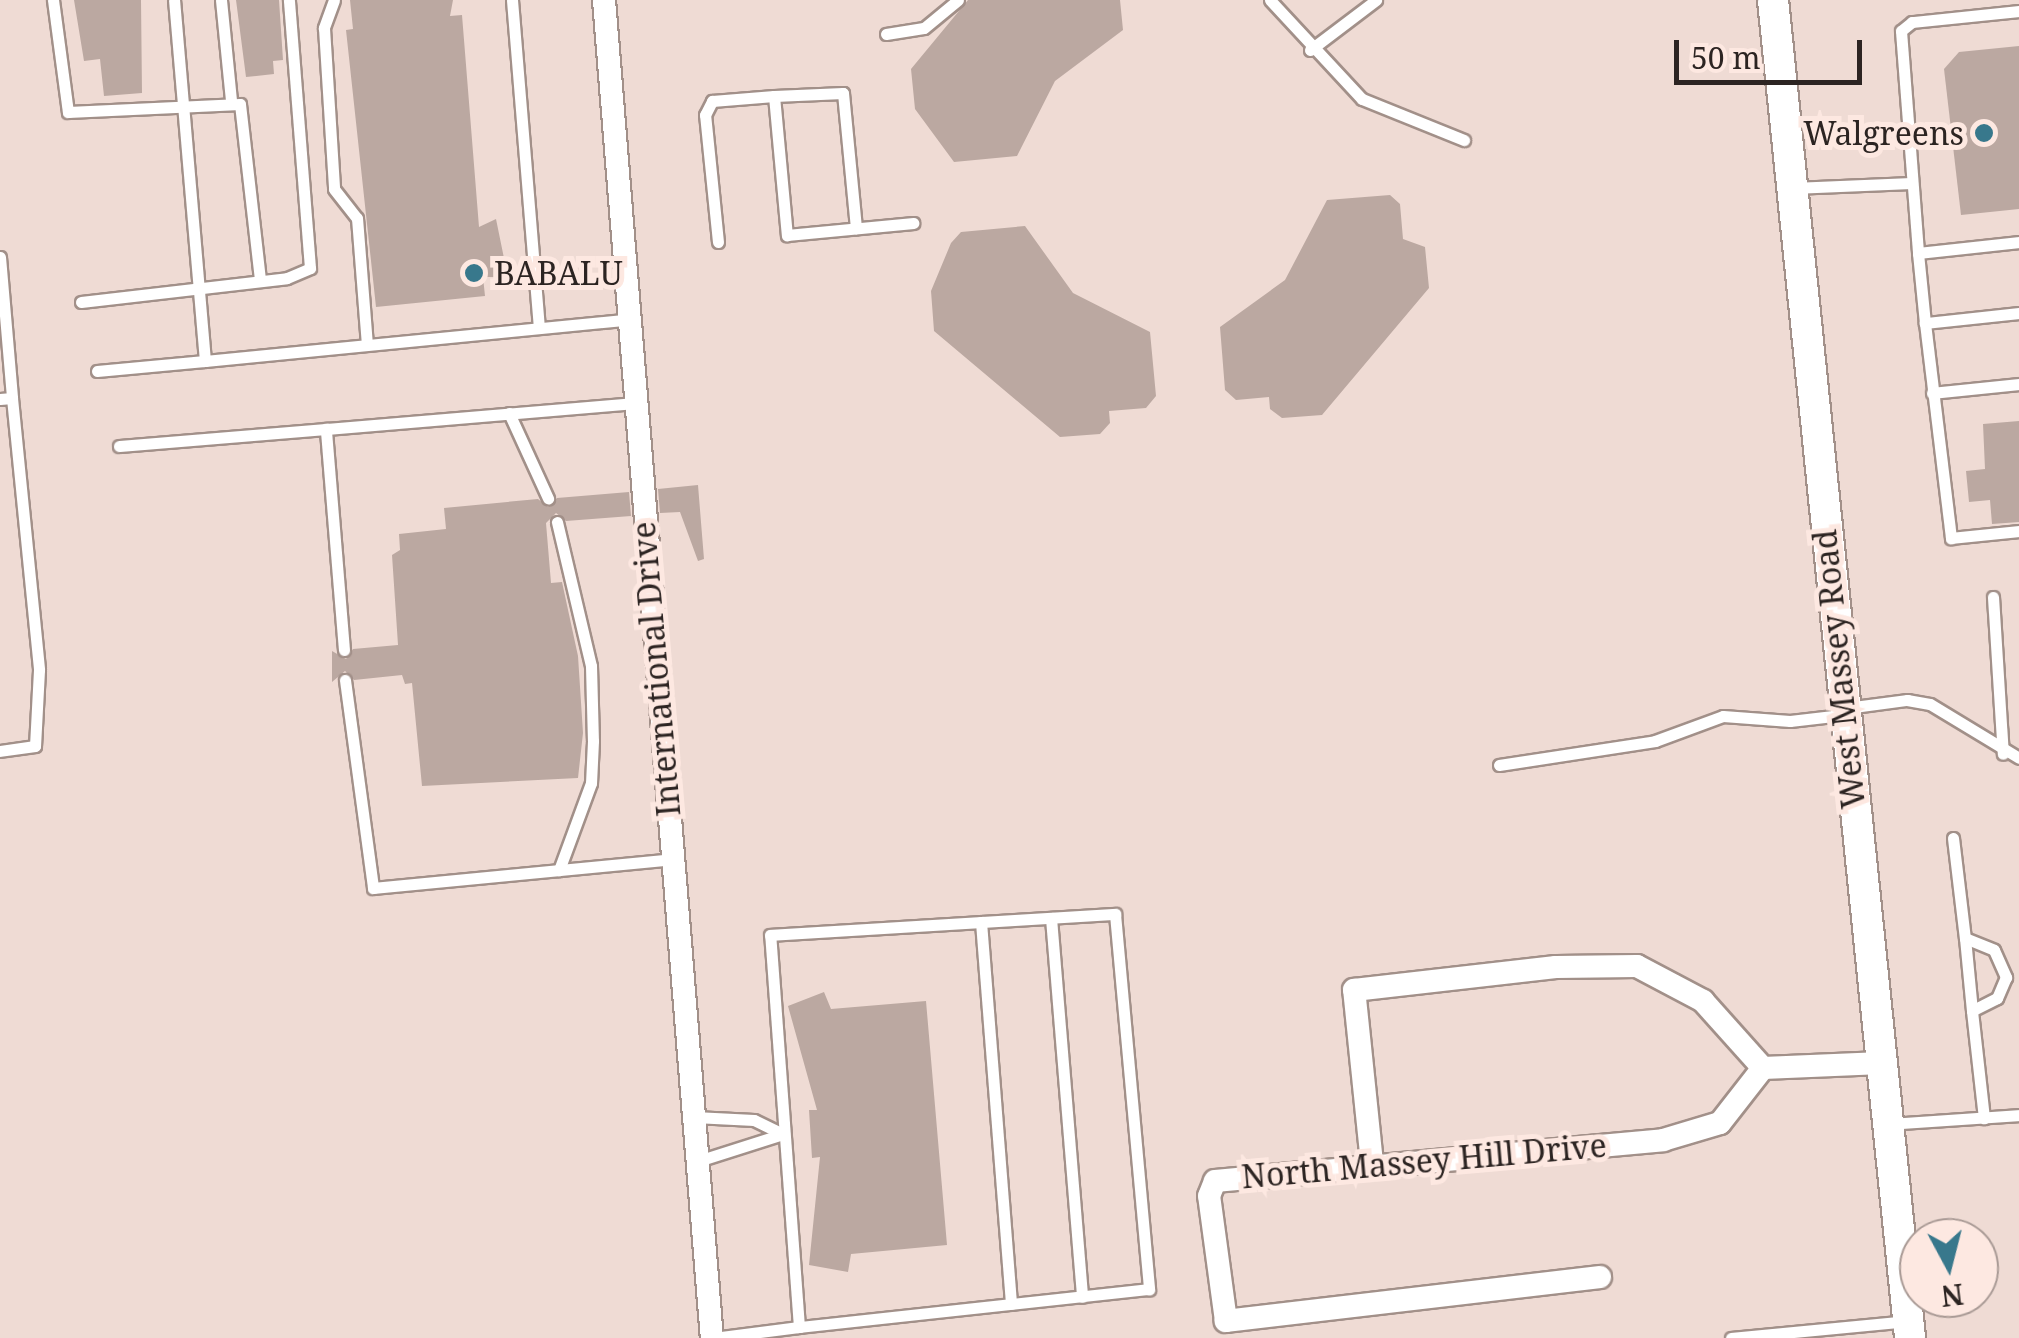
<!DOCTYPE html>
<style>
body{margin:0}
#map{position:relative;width:2019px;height:1338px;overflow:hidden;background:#efdbd4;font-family:"Noto Serif",serif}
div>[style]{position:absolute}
.building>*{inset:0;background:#bba8a1}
.roads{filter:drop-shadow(2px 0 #a29089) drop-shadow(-2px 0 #a29089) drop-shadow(0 2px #a29089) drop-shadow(0 -2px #a29089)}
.service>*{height:11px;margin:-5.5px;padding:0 5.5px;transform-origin:5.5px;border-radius:5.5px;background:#fff}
.minor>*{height:22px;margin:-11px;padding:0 11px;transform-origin:11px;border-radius:11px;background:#fff}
.tertiary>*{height:30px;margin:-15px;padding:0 15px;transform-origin:15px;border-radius:15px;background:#fff}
.dots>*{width:28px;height:28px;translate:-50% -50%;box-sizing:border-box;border:5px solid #fde8e1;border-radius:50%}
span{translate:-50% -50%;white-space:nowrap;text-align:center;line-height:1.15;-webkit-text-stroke:10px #fde8e1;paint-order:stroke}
.poi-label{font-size:32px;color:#2c2422}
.right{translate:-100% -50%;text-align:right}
.left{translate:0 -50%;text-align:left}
.street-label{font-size:32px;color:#2c2422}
.north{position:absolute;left:1899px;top:1218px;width:100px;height:100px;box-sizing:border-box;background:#fde8e1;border:2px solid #a99a95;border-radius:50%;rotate:173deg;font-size:28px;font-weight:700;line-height:40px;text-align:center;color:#2c2422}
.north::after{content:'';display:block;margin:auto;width:35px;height:45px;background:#38788c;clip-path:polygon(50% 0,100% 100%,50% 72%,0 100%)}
.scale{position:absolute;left:1674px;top:40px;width:188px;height:45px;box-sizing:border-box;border:5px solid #2c2422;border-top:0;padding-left:12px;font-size:30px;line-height:35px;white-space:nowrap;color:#2c2422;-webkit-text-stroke:8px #fde8e1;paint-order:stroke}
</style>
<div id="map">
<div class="building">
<div style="clip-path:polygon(74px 0,141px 0,142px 93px,104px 96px,100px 59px,84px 61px)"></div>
<div style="clip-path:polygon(236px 0,279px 0,283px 60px,273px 61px,274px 74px,246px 77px)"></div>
<div style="clip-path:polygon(350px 0,453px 0,450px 16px,462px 15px,479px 227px,496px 219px,506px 268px,502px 277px,483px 277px,485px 296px,376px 307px,346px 30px,353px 29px)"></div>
<div style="clip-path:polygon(968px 0,1120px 0,1123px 30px,1055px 81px,1017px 156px,954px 162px,915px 109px,911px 69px)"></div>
<div style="clip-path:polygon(2019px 46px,2019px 209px,1961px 215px,1944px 69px,1959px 52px)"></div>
<div style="clip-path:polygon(1390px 195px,1400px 204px,1403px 239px,1425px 247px,1429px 288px,1322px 415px,1282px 418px,1270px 409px,1269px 397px,1236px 400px,1225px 390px,1220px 327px,1285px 280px,1327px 200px)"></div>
<div style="clip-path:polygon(1025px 226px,1073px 293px,1150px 332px,1156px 396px,1146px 408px,1109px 411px,1110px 423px,1100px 434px,1060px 437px,934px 331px,931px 291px,951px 243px,961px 232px)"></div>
<div style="clip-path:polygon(2019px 421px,2019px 522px,1992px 524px,1990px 500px,1969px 502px,1966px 471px,1985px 469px,1983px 424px)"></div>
<div style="clip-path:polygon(698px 485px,704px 559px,698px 561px,680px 512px,660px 513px,658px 489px)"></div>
<div style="clip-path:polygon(629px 492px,631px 516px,566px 521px,556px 513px,546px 523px,551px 583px,562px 582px,578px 656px,583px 733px,578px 778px,422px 786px,412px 683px,405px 684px,402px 675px,354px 680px,345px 671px,332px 682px,332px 651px,346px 659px,353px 649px,398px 645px,392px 555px,400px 550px,399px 534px,446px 529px,444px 508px,538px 499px,548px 507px,557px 498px)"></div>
<div style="clip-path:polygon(824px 992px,831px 1009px,926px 1001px,947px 1245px,851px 1254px,848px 1272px,809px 1265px,820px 1157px,812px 1158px,809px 1110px,817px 1110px,788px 1006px)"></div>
</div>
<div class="roads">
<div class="service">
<div style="left:53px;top:0;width:113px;rotate:82.4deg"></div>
<div style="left:68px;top:112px;width:172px;rotate:-2.7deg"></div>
<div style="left:240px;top:104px;width:177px;rotate:83.5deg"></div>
<div style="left:221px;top:0;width:100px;rotate:84.3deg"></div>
<div style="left:334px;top:0;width:30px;rotate:110deg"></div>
<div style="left:324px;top:28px;width:161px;rotate:86.4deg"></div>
<div style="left:334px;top:189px;width:37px;rotate:52deg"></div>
<div style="left:357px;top:218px;width:127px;rotate:85.5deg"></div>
<div style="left:512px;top:0;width:329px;rotate:85.3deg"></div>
<div style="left:1270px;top:0;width:135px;rotate:47.1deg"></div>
<div style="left:1362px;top:99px;width:110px;rotate:21.9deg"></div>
<div style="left:2019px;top:11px;width:108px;rotate:174.1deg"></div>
<div style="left:1912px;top:22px;width:14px;rotate:141deg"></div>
<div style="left:1901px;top:31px;width:223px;rotate:85.6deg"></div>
<div style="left:1918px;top:253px;width:102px;rotate:-6.2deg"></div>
<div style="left:886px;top:34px;width:38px;rotate:-9deg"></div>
<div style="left:924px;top:28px;width:44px;rotate:-39.5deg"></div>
<div style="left:1310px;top:50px;width:83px;rotate:-37.1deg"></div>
<div style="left:774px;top:96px;width:69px;rotate:-2.5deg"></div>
<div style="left:843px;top:93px;width:136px;rotate:84.5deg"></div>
<div style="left:1792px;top:188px;width:120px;rotate:-2.4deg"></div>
<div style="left:718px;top:242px;width:128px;rotate:-95.8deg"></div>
<div style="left:705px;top:115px;width:16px;rotate:-63deg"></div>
<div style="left:712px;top:101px;width:62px;rotate:-4.6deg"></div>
<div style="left:774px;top:96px;width:140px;rotate:84.7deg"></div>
<div style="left:787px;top:235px;width:127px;rotate:-5.4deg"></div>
<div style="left:1918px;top:253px;width:70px;rotate:84.3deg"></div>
<div style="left:0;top:257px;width:142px;rotate:85.1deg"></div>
<div style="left:81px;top:302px;width:207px;rotate:-6.6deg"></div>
<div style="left:287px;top:278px;width:25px;rotate:-23deg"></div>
<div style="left:310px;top:268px;width:269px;rotate:-94.5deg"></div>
<div style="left:2019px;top:313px;width:95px;rotate:173.9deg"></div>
<div style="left:1925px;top:323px;width:217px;rotate:83.1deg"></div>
<div style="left:1951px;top:538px;width:68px;rotate:-5.9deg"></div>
<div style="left:205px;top:361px;width:423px;rotate:-5.6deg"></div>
<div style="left:97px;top:371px;width:108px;rotate:-5.3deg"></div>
<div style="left:205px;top:361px;width:362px;rotate:-94.9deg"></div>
<div style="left:1932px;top:393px;width:87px;rotate:-5.9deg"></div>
<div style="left:0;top:399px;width:12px;rotate:-5deg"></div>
<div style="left:12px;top:398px;width:273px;rotate:84.3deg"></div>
<div style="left:39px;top:670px;width:76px;rotate:93deg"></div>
<div style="left:35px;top:746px;width:35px;rotate:172deg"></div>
<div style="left:509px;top:413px;width:94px;rotate:65.4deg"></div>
<div style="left:119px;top:446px;width:208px;rotate:-4.7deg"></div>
<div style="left:557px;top:522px;width:148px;rotate:76.7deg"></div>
<div style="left:591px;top:666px;width:75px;rotate:88.5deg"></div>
<div style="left:593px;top:741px;width:42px;rotate:92.7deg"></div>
<div style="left:591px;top:783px;width:93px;rotate:110.2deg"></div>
<div style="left:1993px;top:597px;width:157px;rotate:86.4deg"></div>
<div style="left:344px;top:650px;width:222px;rotate:-94.7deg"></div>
<div style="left:326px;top:429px;width:308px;rotate:-4.8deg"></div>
<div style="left:345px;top:680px;width:210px;rotate:82.3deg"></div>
<div style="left:373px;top:888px;width:300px;rotate:-5.5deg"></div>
<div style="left:1846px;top:708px;width:62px;rotate:-7.5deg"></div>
<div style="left:1907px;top:700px;width:23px;rotate:10deg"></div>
<div style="left:1930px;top:704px;width:104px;rotate:31.2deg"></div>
<div style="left:1499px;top:765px;width:158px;rotate:-8.7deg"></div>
<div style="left:1655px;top:741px;width:72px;rotate:-20.2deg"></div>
<div style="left:1723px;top:716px;width:67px;rotate:4.3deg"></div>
<div style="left:1790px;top:721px;width:52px;rotate:-6.6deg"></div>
<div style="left:1953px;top:838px;width:101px;rotate:83.2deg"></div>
<div style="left:1965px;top:938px;width:31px;rotate:22deg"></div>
<div style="left:1994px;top:950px;width:30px;rotate:66deg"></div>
<div style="left:2006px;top:977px;width:23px;rotate:113deg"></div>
<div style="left:1997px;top:998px;width:28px;rotate:153deg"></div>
<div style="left:1972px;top:1011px;width:108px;rotate:83.6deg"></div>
<div style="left:1115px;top:914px;width:377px;rotate:84.8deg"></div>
<div style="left:1149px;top:1289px;width:352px;rotate:173.8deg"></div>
<div style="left:799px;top:1327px;width:393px;rotate:-94.2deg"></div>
<div style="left:770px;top:935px;width:346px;rotate:-3.5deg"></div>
<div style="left:1051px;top:918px;width:380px;rotate:85.3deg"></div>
<div style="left:981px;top:922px;width:383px;rotate:85.5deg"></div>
<div style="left:1965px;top:938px;width:73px;rotate:84.5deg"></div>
<div style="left:694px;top:1117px;width:60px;rotate:2.9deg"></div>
<div style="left:754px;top:1120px;width:32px;rotate:26deg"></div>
<div style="left:1888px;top:1124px;width:131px;rotate:-3.9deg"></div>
<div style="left:698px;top:1161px;width:89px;rotate:-17.6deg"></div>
<div style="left:713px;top:1338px;width:87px;rotate:-7.3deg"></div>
<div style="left:1731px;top:1338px;width:178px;rotate:-5.5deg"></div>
</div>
<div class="minor">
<div style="left:604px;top:0;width:1342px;rotate:85.39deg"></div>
<div style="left:1372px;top:1163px;width:174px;rotate:-95.9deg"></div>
<div style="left:1354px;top:990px;width:203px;rotate:-6.5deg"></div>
<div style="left:1556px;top:967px;width:81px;rotate:-0.7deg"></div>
<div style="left:1637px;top:966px;width:75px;rotate:27.9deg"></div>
<div style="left:1703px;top:1001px;width:90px;rotate:48.2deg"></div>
<div style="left:1600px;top:1277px;width:377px;rotate:173.3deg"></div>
<div style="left:1226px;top:1321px;width:126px;rotate:-97.7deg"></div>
<div style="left:1209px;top:1196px;width:16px;rotate:-68deg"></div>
<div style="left:1215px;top:1181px;width:450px;rotate:-5.2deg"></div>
<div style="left:1663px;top:1140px;width:59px;rotate:-16.6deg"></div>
<div style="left:1720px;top:1123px;width:70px;rotate:-52deg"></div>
<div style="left:1763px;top:1068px;width:119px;rotate:-2.4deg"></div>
</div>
<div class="tertiary">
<div style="left:1773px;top:0;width:1345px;rotate:84.15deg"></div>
</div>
</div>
<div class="dots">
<div style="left:1984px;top:133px;background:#38788c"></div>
<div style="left:474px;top:273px;background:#38788c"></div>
</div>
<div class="poi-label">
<span class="right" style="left:1964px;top:133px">Walgreens</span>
<span class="left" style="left:494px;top:273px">BABALU</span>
</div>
<div class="street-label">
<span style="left:656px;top:669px;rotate:-95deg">International Drive</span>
<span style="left:1839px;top:669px;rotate:-96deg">West Massey Road</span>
<span style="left:1424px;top:1161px;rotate:-5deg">North Massey Hill Drive</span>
</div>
<div class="north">N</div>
<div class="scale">50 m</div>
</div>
